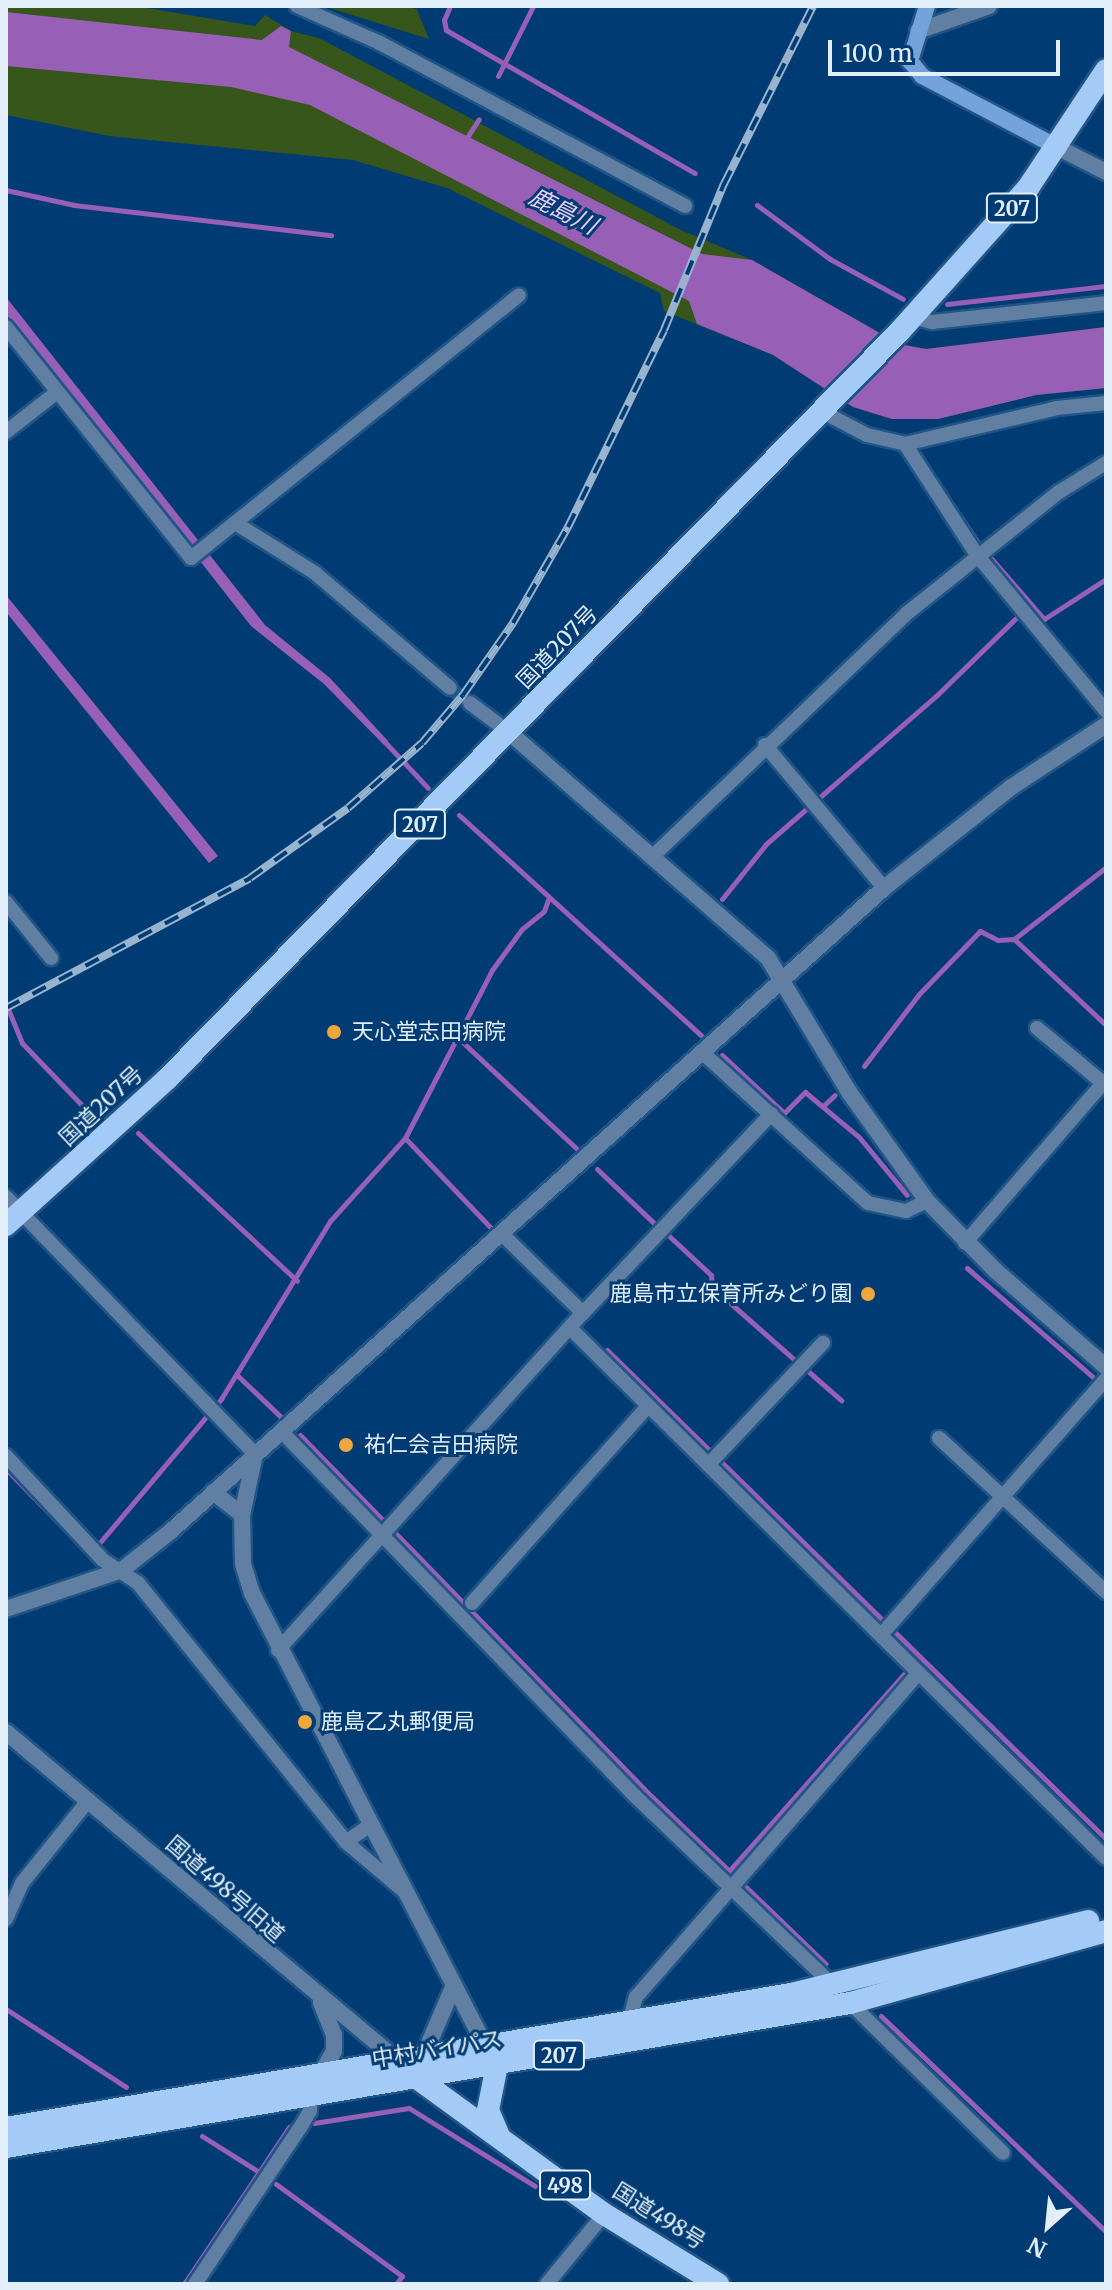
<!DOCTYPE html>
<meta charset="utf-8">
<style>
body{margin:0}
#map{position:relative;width:1112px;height:2290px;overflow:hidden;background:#003c73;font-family:Merriweather,"Noto Sans JP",serif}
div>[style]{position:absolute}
.green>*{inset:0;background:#37561b}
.water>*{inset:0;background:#985fb7}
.stream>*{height:5px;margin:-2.5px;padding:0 2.5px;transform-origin:2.5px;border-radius:2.5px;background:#985fb7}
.minor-tunnel>*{height:14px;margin-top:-7px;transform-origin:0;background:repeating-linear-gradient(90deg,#225787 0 14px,transparent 0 21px)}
.roads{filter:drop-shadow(2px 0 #205586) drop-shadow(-2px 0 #205586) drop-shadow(0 2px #205586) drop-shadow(0 -2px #205586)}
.minor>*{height:14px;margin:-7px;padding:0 7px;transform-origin:7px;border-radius:7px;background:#617fa2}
.tertiary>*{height:16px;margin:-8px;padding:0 8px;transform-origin:8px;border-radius:8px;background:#617fa2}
.secondary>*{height:16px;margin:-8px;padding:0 8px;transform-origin:8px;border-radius:8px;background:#74a3db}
.trunk>*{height:22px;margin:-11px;padding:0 11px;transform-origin:11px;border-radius:11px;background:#a4cbf8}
.rail>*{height:8px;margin-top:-4px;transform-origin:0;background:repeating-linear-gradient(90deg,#003c73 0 15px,#98b3ce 0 30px);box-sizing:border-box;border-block:2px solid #98b3ce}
.dots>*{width:22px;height:22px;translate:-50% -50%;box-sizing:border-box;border:4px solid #003c73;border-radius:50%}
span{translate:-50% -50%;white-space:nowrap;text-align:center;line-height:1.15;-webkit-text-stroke:6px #003c73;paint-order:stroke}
.shield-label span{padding:2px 6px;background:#003c73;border:2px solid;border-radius:6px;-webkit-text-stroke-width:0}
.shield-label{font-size:20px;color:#e3eefb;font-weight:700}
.street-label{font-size:22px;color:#e3eefb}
.poi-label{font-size:22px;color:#e3eefb}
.left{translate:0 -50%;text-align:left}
.right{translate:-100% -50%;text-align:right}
.water-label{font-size:24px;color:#e8cbf9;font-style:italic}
.frame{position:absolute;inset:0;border:8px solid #e3eefb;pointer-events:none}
.north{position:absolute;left:1008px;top:2186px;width:80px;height:80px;-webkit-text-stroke:6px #003c73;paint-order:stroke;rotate:207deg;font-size:22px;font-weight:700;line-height:32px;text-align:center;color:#e3eefb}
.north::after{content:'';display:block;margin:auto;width:28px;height:36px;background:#e3eefb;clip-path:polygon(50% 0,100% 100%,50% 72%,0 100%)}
.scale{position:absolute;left:828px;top:40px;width:232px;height:36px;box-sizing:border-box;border:4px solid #e3eefb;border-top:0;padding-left:10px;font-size:24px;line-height:28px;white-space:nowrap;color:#e3eefb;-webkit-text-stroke:6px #003c73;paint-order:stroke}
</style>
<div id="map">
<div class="green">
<div style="clip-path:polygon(6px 6px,135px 6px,255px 26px,265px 15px,291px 31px,319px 38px,681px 230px,752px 260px,899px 344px,926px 349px,1106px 327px,952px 376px,286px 61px,6px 26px)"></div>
<div style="clip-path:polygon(323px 6px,410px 6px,417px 10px,429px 39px)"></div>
<div style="clip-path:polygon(6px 53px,319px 96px,747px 320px,1106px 388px,1036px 395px,938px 419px,892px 419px,853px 407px,773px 355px,664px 311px,660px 293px,447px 188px,353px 160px,109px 136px,6px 115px)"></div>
</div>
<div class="water">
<div style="clip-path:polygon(6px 12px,262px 40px,281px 26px,291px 31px,289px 47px,702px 254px,752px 260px,899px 344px,926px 349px,1106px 327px,1106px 388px,1036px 395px,938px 419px,892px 419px,853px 407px,773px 355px,697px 324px,689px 301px,310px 105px,231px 87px,6px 66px)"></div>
<div style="clip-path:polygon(6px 297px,265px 625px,330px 678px,388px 741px,384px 745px,324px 684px,251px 626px,6px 314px)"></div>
<div style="clip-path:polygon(6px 595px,218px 856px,209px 863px,6px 612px)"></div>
</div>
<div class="stream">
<div style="left:450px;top:6px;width:15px;rotate:113deg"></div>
<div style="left:444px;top:20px;width:10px;rotate:79deg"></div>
<div style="left:446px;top:30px;width:287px;rotate:29.9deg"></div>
<div style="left:498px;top:76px;width:78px;rotate:-63.4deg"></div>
<div style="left:464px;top:142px;width:27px;rotate:-57deg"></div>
<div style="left:6px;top:190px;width:70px;rotate:12.4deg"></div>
<div style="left:74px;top:205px;width:259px;rotate:6.7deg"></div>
<div style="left:757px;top:205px;width:91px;rotate:36.5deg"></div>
<div style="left:830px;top:259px;width:83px;rotate:28.7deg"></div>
<div style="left:947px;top:304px;width:160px;rotate:-6.5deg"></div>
<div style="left:960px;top:516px;width:34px;rotate:56deg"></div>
<div style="left:989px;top:556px;width:84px;rotate:48.9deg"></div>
<div style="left:1044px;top:619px;width:74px;rotate:-32.8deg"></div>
<div style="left:382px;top:739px;width:67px;rotate:46.8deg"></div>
<div style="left:459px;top:815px;width:327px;rotate:42.3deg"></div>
<div style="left:722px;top:899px;width:70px;rotate:-51.3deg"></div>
<div style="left:766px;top:844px;width:227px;rotate:-41.1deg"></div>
<div style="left:937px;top:695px;width:113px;rotate:-44.3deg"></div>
<div style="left:1014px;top:939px;width:126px;rotate:43.1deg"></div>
<div style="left:6px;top:1004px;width:42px;rotate:67.7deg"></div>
<div style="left:22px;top:1043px;width:108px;rotate:46.1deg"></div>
<div style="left:458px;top:1038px;width:166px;rotate:43deg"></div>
<div style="left:722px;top:1055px;width:85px;rotate:43.1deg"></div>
<div style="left:784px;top:1113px;width:30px;rotate:-45deg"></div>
<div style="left:805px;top:1092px;width:70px;rotate:39.8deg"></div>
<div style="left:859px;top:1137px;width:75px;rotate:50.4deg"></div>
<div style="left:864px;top:1066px;width:91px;rotate:-52.6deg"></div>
<div style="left:919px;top:994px;width:88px;rotate:-45.9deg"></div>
<div style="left:980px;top:931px;width:20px;rotate:27deg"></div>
<div style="left:998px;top:940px;width:16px;rotate:-4deg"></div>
<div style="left:1014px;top:939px;width:117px;rotate:-38deg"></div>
<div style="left:823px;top:1106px;width:16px;rotate:-43deg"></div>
<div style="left:138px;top:1133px;width:217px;rotate:42.9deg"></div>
<div style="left:405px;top:1138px;width:129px;rotate:46.3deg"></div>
<div style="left:597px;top:1169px;width:80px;rotate:43.5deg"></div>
<div style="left:668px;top:1235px;width:59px;rotate:42.9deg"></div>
<div style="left:711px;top:1275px;width:12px;rotate:85deg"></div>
<div style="left:712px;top:1287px;width:112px;rotate:41.4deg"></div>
<div style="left:967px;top:1268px;width:169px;rotate:40.9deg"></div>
<div style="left:607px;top:1350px;width:699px;rotate:44.42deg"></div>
<div style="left:809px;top:1372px;width:43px;rotate:41.2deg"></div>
<div style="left:237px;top:1375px;width:61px;rotate:43.7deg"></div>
<div style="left:300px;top:1435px;width:494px;rotate:45.8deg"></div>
<div style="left:644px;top:1789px;width:252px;rotate:43.9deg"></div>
<div style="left:6px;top:1469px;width:112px;rotate:45.7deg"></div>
<div style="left:96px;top:1547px;width:194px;rotate:-49.8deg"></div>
<div style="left:221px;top:1399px;width:209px;rotate:-58.5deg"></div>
<div style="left:330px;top:1221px;width:112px;rotate:-47.9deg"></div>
<div style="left:405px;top:1138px;width:189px;rotate:-62.6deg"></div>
<div style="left:492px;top:970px;width:51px;rotate:-53.8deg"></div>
<div style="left:522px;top:929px;width:28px;rotate:-39deg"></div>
<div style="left:544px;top:911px;width:12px;rotate:-70deg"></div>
<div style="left:729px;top:1871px;width:265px;rotate:-48.4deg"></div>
<div style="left:6px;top:2009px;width:143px;rotate:33deg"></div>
<div style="left:881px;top:2016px;width:312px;rotate:43.8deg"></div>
<div style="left:314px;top:2123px;width:96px;rotate:-9deg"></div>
<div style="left:409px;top:2108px;width:148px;rotate:31.8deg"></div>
<div style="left:202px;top:2136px;width:67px;rotate:32.3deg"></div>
<div style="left:276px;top:2184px;width:156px;rotate:36.1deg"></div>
<div style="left:402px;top:2276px;width:10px;rotate:127deg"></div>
<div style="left:184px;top:2284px;width:189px;rotate:-56.2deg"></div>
</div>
<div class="minor-tunnel">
<div style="left:450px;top:688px;width:25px;rotate:37deg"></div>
</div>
<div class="roads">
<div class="minor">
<div style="left:297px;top:6px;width:91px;rotate:24deg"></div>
<div style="left:380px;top:43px;width:346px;rotate:28.1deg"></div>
<div style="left:913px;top:317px;width:20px;rotate:15deg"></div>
<div style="left:932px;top:322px;width:175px;rotate:-6.2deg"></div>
<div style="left:6px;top:327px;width:296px;rotate:51.3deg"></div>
<div style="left:191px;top:558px;width:420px;rotate:-38.7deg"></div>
<div style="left:821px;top:411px;width:52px;rotate:27.6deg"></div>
<div style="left:867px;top:435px;width:39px;rotate:13deg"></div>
<div style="left:905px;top:444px;width:132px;rotate:57deg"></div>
<div style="left:977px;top:555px;width:202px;rotate:50.4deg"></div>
<div style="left:6px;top:432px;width:65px;rotate:-38.1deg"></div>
<div style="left:905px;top:444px;width:156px;rotate:-13.3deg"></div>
<div style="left:1057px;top:408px;width:49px;rotate:-5.8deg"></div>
<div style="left:237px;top:524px;width:92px;rotate:32.1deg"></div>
<div style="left:315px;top:573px;width:177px;rotate:40.4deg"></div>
<div style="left:470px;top:703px;width:50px;rotate:36.9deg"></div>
<div style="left:765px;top:745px;width:186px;rotate:50.2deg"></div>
<div style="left:653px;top:856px;width:350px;rotate:-43.7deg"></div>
<div style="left:906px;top:614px;width:196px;rotate:-38.6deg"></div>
<div style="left:1059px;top:492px;width:55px;rotate:-31.7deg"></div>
<div style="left:6px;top:902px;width:72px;rotate:51.2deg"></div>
<div style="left:703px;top:1053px;width:223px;rotate:42.3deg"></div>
<div style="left:868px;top:1203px;width:39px;rotate:12deg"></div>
<div style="left:906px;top:1211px;width:23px;rotate:-25deg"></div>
<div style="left:6px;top:1197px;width:358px;rotate:45.9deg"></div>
<div style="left:965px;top:1243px;width:211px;rotate:-49.2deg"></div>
<div style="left:1103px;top:1083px;width:86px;rotate:-140.2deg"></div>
<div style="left:583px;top:1313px;width:274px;rotate:-46.6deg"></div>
<div style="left:572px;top:1330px;width:751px;rotate:44.68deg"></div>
<div style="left:282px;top:1432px;width:507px;rotate:45.88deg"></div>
<div style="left:635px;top:1796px;width:274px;rotate:43.7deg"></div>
<div style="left:939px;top:1438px;width:227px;rotate:42.7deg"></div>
<div style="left:6px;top:1456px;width:142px;rotate:47deg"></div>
<div style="left:103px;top:1560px;width:42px;rotate:33.3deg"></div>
<div style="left:138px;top:1583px;width:332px;rotate:51.2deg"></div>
<div style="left:346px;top:1842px;width:28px;rotate:-35deg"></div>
<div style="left:708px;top:1465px;width:168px;rotate:-46.7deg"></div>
<div style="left:472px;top:1603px;width:264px;rotate:-48.2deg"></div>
<div style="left:881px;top:1635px;width:341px;rotate:-48.7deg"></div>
<div style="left:278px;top:1650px;width:455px;rotate:-47.9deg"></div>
<div style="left:583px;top:1313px;width:112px;rotate:-135.7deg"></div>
<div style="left:346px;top:1842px;width:76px;rotate:40.2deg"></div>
<div style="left:6px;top:1919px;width:39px;rotate:-66deg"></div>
<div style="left:22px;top:1883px;width:105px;rotate:-51.2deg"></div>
<div style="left:850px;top:2003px;width:214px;rotate:44.4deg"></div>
<div style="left:628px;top:2026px;width:30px;rotate:-75deg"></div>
<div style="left:636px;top:1997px;width:430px;rotate:-48.9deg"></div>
<div style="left:195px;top:2284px;width:188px;rotate:-56.1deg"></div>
<div style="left:300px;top:2128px;width:20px;rotate:-60deg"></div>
<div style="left:310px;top:2111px;width:20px;rotate:-87deg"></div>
<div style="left:547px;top:2284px;width:90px;rotate:-50.8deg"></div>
</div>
<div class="tertiary">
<div style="left:918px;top:31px;width:75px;rotate:-19.4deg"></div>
<div style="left:1059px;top:148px;width:53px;rotate:27.1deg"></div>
<div style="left:510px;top:733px;width:342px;rotate:41.1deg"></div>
<div style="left:768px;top:958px;width:157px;rotate:58.8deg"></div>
<div style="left:849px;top:1092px;width:134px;rotate:54.4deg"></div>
<div style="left:927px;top:1201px;width:98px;rotate:45.4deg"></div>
<div style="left:996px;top:1271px;width:146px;rotate:41.1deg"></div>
<div style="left:255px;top:1454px;width:62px;rotate:102deg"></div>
<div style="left:242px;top:1515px;width:49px;rotate:88.8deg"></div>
<div style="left:243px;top:1564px;width:30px;rotate:73deg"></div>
<div style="left:252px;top:1593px;width:520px;rotate:62.74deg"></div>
<div style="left:213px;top:1492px;width:37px;rotate:38deg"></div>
<div style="left:6px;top:1609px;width:122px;rotate:-18.6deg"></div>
<div style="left:122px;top:1570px;width:63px;rotate:-38.5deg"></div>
<div style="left:171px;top:1531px;width:960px;rotate:-42.04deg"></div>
<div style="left:884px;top:888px;width:161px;rotate:-38.4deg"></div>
<div style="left:1010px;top:788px;width:115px;rotate:-33.3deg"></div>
<div style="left:6px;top:1732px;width:518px;rotate:39.99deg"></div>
<div style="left:420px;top:2064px;width:86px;rotate:-66.7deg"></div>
<div style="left:319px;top:2077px;width:30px;rotate:-60deg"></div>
<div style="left:334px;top:2051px;width:16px;rotate:-90deg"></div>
<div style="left:334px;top:2035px;width:35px;rotate:-112deg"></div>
</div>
<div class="secondary">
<div style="left:927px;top:6px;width:58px;rotate:107.2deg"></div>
<div style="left:910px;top:61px;width:19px;rotate:51deg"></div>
<div style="left:922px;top:76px;width:155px;rotate:27.7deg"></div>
</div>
<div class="trunk">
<div style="left:6px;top:1225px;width:217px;rotate:-42.2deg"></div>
<div style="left:167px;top:1079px;width:1047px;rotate:-45.58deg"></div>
<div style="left:900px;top:331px;width:192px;rotate:-48.2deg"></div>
<div style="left:1028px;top:188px;width:141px;rotate:-56.5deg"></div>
<div style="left:497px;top:2065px;width:46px;rotate:101.3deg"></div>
<div style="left:488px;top:2110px;width:28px;rotate:67deg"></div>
<div style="left:417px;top:2078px;width:231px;rotate:36deg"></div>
<div style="left:604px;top:2214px;width:134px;rotate:31.6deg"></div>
<div style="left:6px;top:2128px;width:796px;rotate:-9.69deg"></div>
<div style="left:791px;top:1994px;width:306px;rotate:-13.8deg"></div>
<div style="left:6px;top:2147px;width:856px;rotate:-9.68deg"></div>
<div style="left:850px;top:2003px;width:266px;rotate:-15.7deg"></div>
</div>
</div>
<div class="rail">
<div style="left:6px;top:1008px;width:276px;rotate:-28deg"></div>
<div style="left:250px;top:878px;width:120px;rotate:-35.5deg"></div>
<div style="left:348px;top:808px;width:98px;rotate:-41.3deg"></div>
<div style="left:422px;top:743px;width:63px;rotate:-49.5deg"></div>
<div style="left:463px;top:695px;width:88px;rotate:-55.2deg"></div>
<div style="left:513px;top:623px;width:111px;rotate:-60.2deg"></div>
<div style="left:568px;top:527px;width:219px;rotate:-64deg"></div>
<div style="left:664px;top:330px;width:158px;rotate:-67.7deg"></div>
<div style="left:724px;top:184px;width:199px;rotate:-63.4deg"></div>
</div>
<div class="dots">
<div style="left:334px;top:1032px;background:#efa73d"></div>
<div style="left:868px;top:1294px;background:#efa73d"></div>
<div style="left:346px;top:1445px;background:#efa73d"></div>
<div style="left:305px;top:1722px;background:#efa73d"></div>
</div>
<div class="shield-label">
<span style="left:1012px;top:208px">207</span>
<span style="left:420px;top:824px">207</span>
<span style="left:559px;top:2055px">207</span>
<span style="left:565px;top:2185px">498</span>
</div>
<div class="street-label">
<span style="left:557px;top:647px;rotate:-46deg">国道207号</span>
<span style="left:101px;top:1106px;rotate:-43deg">国道207号</span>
<span style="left:225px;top:1889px;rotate:41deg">国道498号旧道</span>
<span style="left:437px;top:2049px;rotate:-9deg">中村バイパス</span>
<span style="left:659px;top:2216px;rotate:32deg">国道498号</span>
</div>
<div class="poi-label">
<span class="left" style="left:352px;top:1032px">天心堂志田病院</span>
<span class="right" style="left:852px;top:1294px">鹿島市立保育所みどり園</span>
<span class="left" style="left:364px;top:1445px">祐仁会吉田病院</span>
<span class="left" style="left:321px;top:1722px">鹿島乙丸郵便局</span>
</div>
<div class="water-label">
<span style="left:563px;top:211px;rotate:27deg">鹿島川</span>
</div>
<div class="frame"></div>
<div class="north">N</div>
<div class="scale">100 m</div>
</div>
